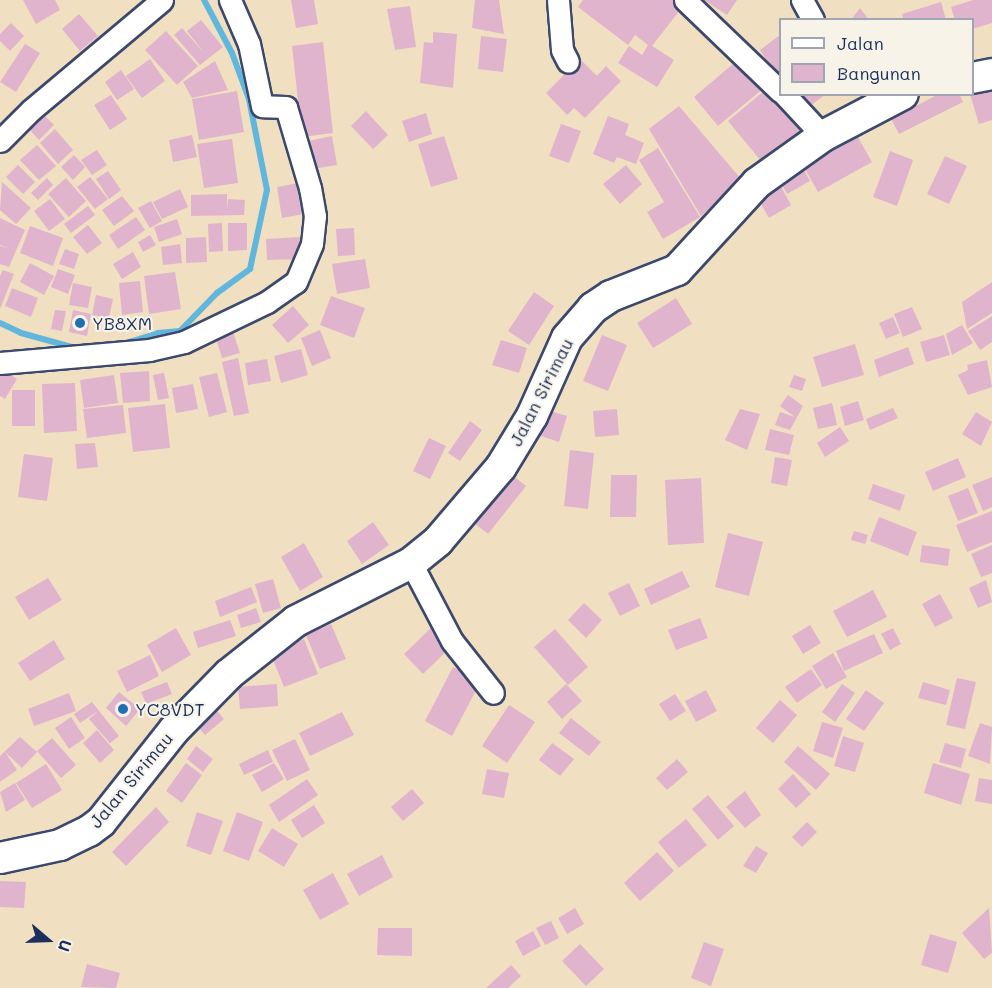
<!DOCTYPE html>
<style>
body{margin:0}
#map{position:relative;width:992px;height:988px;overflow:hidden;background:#f0dfc0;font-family:Mali,sans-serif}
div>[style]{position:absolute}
.stream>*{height:6px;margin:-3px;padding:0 3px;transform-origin:3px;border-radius:3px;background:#60b6dc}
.building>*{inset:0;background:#e1b4ce}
.roads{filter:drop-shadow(2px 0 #3b496d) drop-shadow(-2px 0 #3b496d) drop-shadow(0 2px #3b496d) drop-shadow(0 -2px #3b496d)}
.street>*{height:21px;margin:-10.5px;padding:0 10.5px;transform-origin:10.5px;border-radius:10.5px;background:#fff}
.secondary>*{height:30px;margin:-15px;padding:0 15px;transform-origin:15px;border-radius:15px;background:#fff}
.dots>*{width:16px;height:16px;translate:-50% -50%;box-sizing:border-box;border:3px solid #f7f3e8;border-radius:50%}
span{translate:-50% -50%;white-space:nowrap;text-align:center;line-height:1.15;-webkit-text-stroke:4.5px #f7f3e8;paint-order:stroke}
.poi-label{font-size:18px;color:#1b2f5e}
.left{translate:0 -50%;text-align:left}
.street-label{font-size:18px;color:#1b2f5e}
.legend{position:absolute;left:779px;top:18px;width:195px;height:78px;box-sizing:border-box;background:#f7f3e8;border:2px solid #9fa5b1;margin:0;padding:8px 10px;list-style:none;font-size:18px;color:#1b2f5e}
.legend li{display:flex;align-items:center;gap:12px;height:30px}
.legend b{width:30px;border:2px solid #9fa5b1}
.north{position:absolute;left:18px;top:910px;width:60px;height:60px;-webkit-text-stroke:4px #f7f3e8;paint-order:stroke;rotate:109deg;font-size:16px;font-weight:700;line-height:24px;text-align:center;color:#1b2f5e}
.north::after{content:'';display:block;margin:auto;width:21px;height:27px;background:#1b2f5e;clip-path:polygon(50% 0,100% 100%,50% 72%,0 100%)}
</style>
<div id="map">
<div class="stream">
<div style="left:0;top:323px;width:23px;rotate:25deg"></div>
<div style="left:21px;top:333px;width:57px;rotate:15.3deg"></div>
<div style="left:126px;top:343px;width:34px;rotate:-17deg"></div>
<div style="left:158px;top:333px;width:22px;rotate:-5deg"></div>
<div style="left:180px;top:331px;width:53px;rotate:-45.8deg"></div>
<div style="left:217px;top:293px;width:41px;rotate:-36deg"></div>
<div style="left:250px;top:269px;width:81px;rotate:-77.9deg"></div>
<div style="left:267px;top:190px;width:93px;rotate:-101.2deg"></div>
<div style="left:249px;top:99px;width:49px;rotate:-110.3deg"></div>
<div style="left:232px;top:53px;width:60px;rotate:-117.8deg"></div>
</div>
<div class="building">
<div style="clip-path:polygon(23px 0,55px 0,60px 10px,36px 24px)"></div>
<div style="clip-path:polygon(291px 0,314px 0,318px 24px,296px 28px)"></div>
<div style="clip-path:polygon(475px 0,499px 0,504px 34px,472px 28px)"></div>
<div style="clip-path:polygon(583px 0,675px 0,683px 6px,652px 46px,674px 60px,657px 87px,618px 63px,629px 46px,642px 55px,648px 45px,635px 35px,628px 45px,578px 7px)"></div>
<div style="clip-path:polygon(704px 0,737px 0,727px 15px)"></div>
<div style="clip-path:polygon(973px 0,992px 0,992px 23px,972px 29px,972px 20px,955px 20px,951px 7px)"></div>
<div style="clip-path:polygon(941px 2px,946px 20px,904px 20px,902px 14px)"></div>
<div style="clip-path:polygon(410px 6px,416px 47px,395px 50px,387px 9px)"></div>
<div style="clip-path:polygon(860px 8px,869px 20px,851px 20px)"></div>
<div style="clip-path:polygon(79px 14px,98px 36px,80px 51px,62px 29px)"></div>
<div style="clip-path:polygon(201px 20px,223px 47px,200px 65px,174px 35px,182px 28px,205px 54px,187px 31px)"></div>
<div style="clip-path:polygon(11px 23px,24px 36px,10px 51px,0 41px,0 34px)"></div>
<div style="clip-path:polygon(166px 31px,198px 66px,177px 85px,145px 50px)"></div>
<div style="clip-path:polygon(433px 32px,457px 34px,453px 88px,420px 83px,424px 42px,433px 43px)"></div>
<div style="clip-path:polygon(780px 35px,780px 80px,760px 50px)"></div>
<div style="clip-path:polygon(481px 36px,507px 39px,503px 72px,478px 69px)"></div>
<div style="clip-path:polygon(323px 42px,333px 133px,302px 137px,292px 46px)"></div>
<div style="clip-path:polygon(25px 44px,40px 53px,16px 92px,0 82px)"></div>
<div style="clip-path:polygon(740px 58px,764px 88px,718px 126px,694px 97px)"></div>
<div style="clip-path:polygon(150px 59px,165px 81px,142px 98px,126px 76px)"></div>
<div style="clip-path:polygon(580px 59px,597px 76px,606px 66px,621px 81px,585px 118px,574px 108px,567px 115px,546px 93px)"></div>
<div style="clip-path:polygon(215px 61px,228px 90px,192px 98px,183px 82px)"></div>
<div style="clip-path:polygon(121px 70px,134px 89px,117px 100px,105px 82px)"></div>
<div style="clip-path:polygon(992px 85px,992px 120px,979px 124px,970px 94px)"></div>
<div style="clip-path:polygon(770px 86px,808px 132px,766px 167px,728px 121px)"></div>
<div style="clip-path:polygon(237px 91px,244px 132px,199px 140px,192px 99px)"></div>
<div style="clip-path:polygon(790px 94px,826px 94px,802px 112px)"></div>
<div style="clip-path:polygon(939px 94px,959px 94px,963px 102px,899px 134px,886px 109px,908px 97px,914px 107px)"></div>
<div style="clip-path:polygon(111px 95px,127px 119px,110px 130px,94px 105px)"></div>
<div style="clip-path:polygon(679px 106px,741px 179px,701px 216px,649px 129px)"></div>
<div style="clip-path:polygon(366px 111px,388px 135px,373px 149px,351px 126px)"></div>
<div style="clip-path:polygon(426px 113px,432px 134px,409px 142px,402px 121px)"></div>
<div style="clip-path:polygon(45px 116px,54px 125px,39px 140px,30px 130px)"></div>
<div style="clip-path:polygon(608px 116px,629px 124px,625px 135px,644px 143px,636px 164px,617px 157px,614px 163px,593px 154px)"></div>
<div style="clip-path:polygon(561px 124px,581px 131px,569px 163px,549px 156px)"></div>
<div style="clip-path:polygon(55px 129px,73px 150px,58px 164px,40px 143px)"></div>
<div style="clip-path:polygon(855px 132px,872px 162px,818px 192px,801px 162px)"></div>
<div style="clip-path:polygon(192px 135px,197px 157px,173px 162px,169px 140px)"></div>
<div style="clip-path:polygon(332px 136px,337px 165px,313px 169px,308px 141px)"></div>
<div style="clip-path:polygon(444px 136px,458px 179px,431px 187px,418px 144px)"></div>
<div style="clip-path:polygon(232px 139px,238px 183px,204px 188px,197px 144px)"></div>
<div style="clip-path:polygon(37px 145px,56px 166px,39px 180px,20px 160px)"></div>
<div style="clip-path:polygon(658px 148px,700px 217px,663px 239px,647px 212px,664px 202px,639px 160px)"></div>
<div style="clip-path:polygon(97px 150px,107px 165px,92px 175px,81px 160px)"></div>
<div style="clip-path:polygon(890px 151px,913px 160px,897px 206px,873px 197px)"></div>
<div style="clip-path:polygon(74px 155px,85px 167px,73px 180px,61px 167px)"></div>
<div style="clip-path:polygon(945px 156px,967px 166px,949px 204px,927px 194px)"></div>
<div style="clip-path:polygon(798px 159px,810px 181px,787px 194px,775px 172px)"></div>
<div style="clip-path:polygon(18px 165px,35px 182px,23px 194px,6px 177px)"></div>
<div style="clip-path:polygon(626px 165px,642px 184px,620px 204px,603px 184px)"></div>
<div style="clip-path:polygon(108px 171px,121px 190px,109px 199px,96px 179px)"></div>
<div style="clip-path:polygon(90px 177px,108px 199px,95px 209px,77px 187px)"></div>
<div style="clip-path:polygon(47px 178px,53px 185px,38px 200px,31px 193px)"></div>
<div style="clip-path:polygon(66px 178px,86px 201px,69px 217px,48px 194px)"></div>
<div style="clip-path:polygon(778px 181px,791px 205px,769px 218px,755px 193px)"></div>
<div style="clip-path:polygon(2px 182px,31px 208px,16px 224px,0 210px)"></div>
<div style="clip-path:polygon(304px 182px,309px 213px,282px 218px,277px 187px)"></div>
<div style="clip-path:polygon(180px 189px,188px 207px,162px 219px,153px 202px)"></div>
<div style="clip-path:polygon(227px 194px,227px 209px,228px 199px,245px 200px,244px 215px,191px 216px,191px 195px)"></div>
<div style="clip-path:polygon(122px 196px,134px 211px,114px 226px,102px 210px)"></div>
<div style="clip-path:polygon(50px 199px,65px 219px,49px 231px,34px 211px)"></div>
<div style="clip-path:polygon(151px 201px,162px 221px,150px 228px,138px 208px)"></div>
<div style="clip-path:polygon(88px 206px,95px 215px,71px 233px,64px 224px)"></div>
<div style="clip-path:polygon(136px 217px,145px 230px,118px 249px,109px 235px)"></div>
<div style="clip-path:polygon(0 218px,25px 230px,9px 267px,0 264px,0 246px,8px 248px,0 245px)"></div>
<div style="clip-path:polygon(177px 219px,182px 234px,159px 242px,154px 227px)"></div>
<div style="clip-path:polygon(222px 223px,223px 251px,209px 252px,208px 224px)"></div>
<div style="clip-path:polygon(228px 223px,247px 223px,247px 250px,228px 251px)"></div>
<div style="clip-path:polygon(88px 225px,102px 243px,87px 254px,73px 237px)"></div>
<div style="clip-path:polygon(30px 226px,63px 238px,53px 266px,20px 253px)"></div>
<div style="clip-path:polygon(354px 228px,355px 255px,338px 256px,336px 229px)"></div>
<div style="clip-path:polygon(150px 235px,156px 245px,143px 252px,138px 242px)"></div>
<div style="clip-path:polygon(206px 237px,207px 262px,186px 263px,186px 238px)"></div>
<div style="clip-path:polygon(301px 237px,302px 259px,267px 260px,266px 239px)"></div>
<div style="clip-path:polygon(180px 244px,182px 263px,163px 265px,161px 247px)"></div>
<div style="clip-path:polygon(65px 249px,79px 254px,74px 269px,59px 264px)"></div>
<div style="clip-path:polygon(133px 252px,141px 267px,122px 279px,113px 264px)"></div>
<div style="clip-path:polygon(365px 259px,370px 288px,337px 294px,332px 264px)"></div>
<div style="clip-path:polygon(30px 263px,54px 276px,44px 295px,20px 282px)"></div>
<div style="clip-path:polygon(58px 269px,75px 275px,68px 294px,51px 287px)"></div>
<div style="clip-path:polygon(3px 270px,14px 274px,0 309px,0 276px)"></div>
<div style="clip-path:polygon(175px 272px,181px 309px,149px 314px,144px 276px)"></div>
<div style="clip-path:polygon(140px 281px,143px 312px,122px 315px,119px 283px)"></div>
<div style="clip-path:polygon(992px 282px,992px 313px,967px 329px,962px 302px)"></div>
<div style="clip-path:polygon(73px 283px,92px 287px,88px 308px,69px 305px)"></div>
<div style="clip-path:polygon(12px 288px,38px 298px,31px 317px,5px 306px)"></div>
<div style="clip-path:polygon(534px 292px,554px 306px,529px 345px,508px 331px)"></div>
<div style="clip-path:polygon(96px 295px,113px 299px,109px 318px,92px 315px)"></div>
<div style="clip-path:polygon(331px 296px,365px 308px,354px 338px,320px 325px)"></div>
<div style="clip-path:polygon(676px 298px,692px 324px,653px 348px,637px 323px)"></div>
<div style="clip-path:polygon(293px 306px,309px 325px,288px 343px,272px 325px)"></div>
<div style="clip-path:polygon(912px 307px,922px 329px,903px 337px,894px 314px)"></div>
<div style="clip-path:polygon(55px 310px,66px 311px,62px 331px,51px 329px)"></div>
<div style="clip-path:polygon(73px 310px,91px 314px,87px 336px,69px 332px)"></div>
<div style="clip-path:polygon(992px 316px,992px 342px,980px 350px,968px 331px)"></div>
<div style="clip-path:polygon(893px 317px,900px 333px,886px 339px,879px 323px)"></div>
<div style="clip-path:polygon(962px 325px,973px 343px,952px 355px,946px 334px)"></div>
<div style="clip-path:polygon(320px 330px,331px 358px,312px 366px,301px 338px)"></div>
<div style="clip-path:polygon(233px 332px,240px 353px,222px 358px,216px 338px)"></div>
<div style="clip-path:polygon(602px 335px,627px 345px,608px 391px,583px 381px)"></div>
<div style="clip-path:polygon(944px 335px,950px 355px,926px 362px,920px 342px)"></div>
<div style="clip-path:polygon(501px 340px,527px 348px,519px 373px,492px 365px)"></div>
<div style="clip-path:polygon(855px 344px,864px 375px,822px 387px,813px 357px)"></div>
<div style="clip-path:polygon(908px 347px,914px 364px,879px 377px,874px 360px)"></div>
<div style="clip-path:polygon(301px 349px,308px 375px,281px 383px,274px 356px)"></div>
<div style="clip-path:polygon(238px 358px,249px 413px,234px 416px,222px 362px)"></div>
<div style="clip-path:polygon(267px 359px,271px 381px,248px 385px,245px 363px)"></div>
<div style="clip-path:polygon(987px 360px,992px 387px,968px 395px,958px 375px,968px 370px,967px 365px)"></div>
<div style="clip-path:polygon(4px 370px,17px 379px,5px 399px,0 396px,0 376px)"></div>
<div style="clip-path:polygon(149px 371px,150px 401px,123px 403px,120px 373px)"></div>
<div style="clip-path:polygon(164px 373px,169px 398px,158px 400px,153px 375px)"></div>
<div style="clip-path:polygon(217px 373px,227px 412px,209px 417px,199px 377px)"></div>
<div style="clip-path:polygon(114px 375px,118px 403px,84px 408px,80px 380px)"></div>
<div style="clip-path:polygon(794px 375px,806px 379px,802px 391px,789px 387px)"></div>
<div style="clip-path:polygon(75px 383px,77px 431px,44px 433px,42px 384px)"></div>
<div style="clip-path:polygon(193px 384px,198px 409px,176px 413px,172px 388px)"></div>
<div style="clip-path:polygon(12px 390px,35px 390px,35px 426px,12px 426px)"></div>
<div style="clip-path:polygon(788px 395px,803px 406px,790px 430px,775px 425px,780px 412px,795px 417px,780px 406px)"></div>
<div style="clip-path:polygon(858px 401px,864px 420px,845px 426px,840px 407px)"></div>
<div style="clip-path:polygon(832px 403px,837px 425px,818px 429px,813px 408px)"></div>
<div style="clip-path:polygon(165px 404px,170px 448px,133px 452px,128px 408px)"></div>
<div style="clip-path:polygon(123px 405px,126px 433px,87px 438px,83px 409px)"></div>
<div style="clip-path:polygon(893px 408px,898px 418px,870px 430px,866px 419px)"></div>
<div style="clip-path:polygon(617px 409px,619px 435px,595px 437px,593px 411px)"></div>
<div style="clip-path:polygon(740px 409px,760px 414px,747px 450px,725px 440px)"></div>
<div style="clip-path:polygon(546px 410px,567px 416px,559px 442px,538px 435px)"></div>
<div style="clip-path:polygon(976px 412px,992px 422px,981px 446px,962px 434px)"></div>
<div style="clip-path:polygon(470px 421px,482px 430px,460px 461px,448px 453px)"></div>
<div style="clip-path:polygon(840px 427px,849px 441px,825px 457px,817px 443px)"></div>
<div style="clip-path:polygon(770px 429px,794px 435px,789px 455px,765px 450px)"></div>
<div style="clip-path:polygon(429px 438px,446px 446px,430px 479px,413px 471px)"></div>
<div style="clip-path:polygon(95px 443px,98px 467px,77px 469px,75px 444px)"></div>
<div style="clip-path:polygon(570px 450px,594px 453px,588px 509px,564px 506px)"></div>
<div style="clip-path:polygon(24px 454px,53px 458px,47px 501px,18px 497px)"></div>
<div style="clip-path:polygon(775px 457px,792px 460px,787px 486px,771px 483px)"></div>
<div style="clip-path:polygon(958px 458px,966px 477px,933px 491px,925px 472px)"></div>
<div style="clip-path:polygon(507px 471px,526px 486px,488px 534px,468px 518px)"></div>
<div style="clip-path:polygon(611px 475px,637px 475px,636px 517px,610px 517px)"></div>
<div style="clip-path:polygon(992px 477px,992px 507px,983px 511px,972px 485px)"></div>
<div style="clip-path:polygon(701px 478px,704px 543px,668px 545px,665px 480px)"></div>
<div style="clip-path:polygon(873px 484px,905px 495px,900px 511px,868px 499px)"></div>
<div style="clip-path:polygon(968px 488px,978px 513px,958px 521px,948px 496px)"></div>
<div style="clip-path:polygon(992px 511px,992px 542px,967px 552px,956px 525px)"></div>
<div style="clip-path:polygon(879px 517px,917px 532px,908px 556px,870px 541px)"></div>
<div style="clip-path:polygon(373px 522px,389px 545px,362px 564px,347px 541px)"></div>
<div style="clip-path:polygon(854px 531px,868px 535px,865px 544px,851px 540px)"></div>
<div style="clip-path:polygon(728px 533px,763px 542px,749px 596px,715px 587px)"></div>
<div style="clip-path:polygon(304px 543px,323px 577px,300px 591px,281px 557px)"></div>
<div style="clip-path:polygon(922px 545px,950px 549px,948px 566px,920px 562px)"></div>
<div style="clip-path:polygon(992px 545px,992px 573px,981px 577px,971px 554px)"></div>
<div style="clip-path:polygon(682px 571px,690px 587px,651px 605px,644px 589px)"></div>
<div style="clip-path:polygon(48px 578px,62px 600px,29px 620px,15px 597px)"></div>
<div style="clip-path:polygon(273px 579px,281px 608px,263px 613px,255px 584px)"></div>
<div style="clip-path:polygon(986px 580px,992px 602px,978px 608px,969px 588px)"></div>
<div style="clip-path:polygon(629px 583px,640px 606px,620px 616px,608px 593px)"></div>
<div style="clip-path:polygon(251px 587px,257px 602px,220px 617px,215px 601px)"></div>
<div style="clip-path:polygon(873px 590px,887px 617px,847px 637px,833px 611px)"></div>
<div style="clip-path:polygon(940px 594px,953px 618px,935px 627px,922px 604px)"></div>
<div style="clip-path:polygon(584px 603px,602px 620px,586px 638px,568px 620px)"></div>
<div style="clip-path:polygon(256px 608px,261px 622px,241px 628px,237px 615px)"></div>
<div style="clip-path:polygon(700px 618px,708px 638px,676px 650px,668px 630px)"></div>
<div style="clip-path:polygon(230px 620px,236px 636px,198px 648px,193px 632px)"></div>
<div style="clip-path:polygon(331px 624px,346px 659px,320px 669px,306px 635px)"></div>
<div style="clip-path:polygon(810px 625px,821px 643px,803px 654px,792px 636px)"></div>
<div style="clip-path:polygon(432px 627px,451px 647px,423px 674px,404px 654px)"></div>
<div style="clip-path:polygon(176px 628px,191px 655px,162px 672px,147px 645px)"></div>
<div style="clip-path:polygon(893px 628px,901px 644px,890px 650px,881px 634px)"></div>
<div style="clip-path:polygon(555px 629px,588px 667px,568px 685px,534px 647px)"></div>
<div style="clip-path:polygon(874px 634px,883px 653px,844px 671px,836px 651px)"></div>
<div style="clip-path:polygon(304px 639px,318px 674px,284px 687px,270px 652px)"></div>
<div style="clip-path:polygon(54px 640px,65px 659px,30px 681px,18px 663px)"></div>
<div style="clip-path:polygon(833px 653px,847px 677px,826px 689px,812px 666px)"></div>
<div style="clip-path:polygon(150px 655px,159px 676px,127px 692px,117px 671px)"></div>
<div style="clip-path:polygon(453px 667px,481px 681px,452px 736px,425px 721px)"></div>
<div style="clip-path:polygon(811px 669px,822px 685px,797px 703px,785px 687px)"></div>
<div style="clip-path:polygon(957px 678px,976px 682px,965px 729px,946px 725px)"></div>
<div style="clip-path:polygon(167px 682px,172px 694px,146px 704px,141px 692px)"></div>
<div style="clip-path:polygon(923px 682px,950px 690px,946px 705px,918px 698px)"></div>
<div style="clip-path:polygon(277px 684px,278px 706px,240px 709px,238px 687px)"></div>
<div style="clip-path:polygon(566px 684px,582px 701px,562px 719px,547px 702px)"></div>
<div style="clip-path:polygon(842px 684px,855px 693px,835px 722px,822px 712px)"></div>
<div style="clip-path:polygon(706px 690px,717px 711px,696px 722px,685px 701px)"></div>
<div style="clip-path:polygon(866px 690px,884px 703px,864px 731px,846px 719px)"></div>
<div style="clip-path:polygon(119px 692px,140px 709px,126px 726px,106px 708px)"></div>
<div style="clip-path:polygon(69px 693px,76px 711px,34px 726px,28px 709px)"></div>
<div style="clip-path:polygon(675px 694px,686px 711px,670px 721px,659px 704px)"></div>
<div style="clip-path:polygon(780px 700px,797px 715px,773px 743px,756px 728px)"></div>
<div style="clip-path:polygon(92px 702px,119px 736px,110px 743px,89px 719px,98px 711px,80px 723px,74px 714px)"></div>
<div style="clip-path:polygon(509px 705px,535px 722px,507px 763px,482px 746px)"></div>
<div style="clip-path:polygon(213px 706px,224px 719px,205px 735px,194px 722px)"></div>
<div style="clip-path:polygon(342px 712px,354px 735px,310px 756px,299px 733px)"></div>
<div style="clip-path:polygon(71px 717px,85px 738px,69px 749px,55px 728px)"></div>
<div style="clip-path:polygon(571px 718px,601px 742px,589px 756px,559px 733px)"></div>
<div style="clip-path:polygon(822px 722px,843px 728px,833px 758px,813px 751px)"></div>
<div style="clip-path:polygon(980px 723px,992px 727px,990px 764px,968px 756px)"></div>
<div style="clip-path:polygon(97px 730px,114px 750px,100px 763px,83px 743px)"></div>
<div style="clip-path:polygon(843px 736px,864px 743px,855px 772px,834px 766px)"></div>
<div style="clip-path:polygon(20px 737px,37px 752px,22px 768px,5px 752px,17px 770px,0 782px,0 756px)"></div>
<div style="clip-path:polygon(52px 738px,76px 765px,61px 778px,37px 751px)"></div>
<div style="clip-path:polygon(295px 739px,310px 770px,287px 781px,272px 750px)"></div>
<div style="clip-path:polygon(552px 743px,574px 759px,560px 776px,539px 760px)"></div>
<div style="clip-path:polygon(945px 743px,966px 749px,961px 768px,939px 762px)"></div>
<div style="clip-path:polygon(196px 746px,213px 759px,203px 772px,187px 759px)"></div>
<div style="clip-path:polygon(798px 746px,830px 774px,816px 790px,784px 762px)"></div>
<div style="clip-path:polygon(268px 750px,273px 762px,244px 775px,239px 764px)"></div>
<div style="clip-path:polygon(677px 759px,688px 772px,667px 790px,656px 778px)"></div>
<div style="clip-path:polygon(186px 763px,202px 775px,182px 803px,166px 791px)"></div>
<div style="clip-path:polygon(274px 763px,284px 779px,262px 792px,252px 775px)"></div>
<div style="clip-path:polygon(933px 763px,970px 774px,961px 805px,924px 793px)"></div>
<div style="clip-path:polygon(46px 764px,62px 790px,32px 808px,16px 783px)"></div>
<div style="clip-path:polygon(487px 769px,509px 773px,504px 798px,482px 794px)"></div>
<div style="clip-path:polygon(793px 774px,811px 794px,796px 808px,778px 789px)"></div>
<div style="clip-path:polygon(979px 778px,992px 780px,992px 804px,975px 801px)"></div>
<div style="clip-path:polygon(307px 779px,318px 795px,279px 822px,269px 805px)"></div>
<div style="clip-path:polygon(15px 783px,25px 800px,6px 812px,0 792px)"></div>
<div style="clip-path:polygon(412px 789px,424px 803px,403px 821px,391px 807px)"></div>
<div style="clip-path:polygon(745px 791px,761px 815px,745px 828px,726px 807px)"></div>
<div style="clip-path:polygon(708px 795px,734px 826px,718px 840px,692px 809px)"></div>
<div style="clip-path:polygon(314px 805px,325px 823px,302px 838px,291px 820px)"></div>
<div style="clip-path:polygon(156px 807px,169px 822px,126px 866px,112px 852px)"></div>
<div style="clip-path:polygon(197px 812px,223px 821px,211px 855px,186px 846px)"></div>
<div style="clip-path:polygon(237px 812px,263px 822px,249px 861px,223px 851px)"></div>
<div style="clip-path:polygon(686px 819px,707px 845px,679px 868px,658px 842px)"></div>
<div style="clip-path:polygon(807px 822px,817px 832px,802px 847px,792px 837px)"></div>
<div style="clip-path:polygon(272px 828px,298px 844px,284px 867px,258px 851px)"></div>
<div style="clip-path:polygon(756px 846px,768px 853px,756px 873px,743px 866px)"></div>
<div style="clip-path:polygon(657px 852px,674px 871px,640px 901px,624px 883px)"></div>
<div style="clip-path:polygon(382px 855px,393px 877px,359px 896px,347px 874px)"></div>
<div style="clip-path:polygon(333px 873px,349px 904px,320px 920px,303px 890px)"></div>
<div style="clip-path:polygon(0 881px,26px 882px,24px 908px,0 907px)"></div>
<div style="clip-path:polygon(575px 908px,584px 924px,567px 934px,558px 918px)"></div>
<div style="clip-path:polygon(989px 908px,992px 953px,984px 959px,962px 933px)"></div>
<div style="clip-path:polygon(551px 921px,559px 938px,545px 945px,536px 928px)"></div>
<div style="clip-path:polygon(378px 928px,412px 928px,412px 956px,377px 955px)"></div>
<div style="clip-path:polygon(533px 931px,541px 946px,523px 956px,515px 941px)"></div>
<div style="clip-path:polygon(930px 934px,957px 942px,948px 973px,921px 965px)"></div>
<div style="clip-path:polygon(704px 942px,724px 949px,711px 986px,691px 978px)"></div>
<div style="clip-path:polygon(580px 944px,604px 969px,586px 986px,562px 961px)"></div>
<div style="clip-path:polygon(87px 964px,120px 973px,116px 988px,81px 987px)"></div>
<div style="clip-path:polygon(511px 965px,521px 976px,508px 988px,486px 988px)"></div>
</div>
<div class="roads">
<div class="street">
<div style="left:558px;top:0;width:50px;rotate:85.4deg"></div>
<div style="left:562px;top:50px;width:13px;rotate:63deg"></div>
<div style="left:685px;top:0;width:132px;rotate:43.8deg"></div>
<div style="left:802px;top:0;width:23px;rotate:61deg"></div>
<div style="left:784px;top:94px;width:57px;rotate:47.1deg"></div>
<div style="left:0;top:141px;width:44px;rotate:-45deg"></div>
<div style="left:31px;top:110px;width:171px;rotate:-40deg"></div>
<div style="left:0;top:363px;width:150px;rotate:-5deg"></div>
<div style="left:149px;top:350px;width:36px;rotate:-13deg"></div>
<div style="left:184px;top:342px;width:92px;rotate:-25.7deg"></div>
<div style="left:267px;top:302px;width:35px;rotate:-35deg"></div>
<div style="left:296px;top:282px;width:41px;rotate:-67.2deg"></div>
<div style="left:312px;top:244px;width:28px;rotate:-84deg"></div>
<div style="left:315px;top:216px;width:28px;rotate:-100deg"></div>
<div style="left:310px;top:188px;width:84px;rotate:-106.5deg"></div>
<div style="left:286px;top:107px;width:24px;rotate:-178deg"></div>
<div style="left:262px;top:106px;width:63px;rotate:-101.8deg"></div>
<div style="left:249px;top:44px;width:48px;rotate:-113.4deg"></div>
<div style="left:411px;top:563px;width:88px;rotate:62.3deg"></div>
<div style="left:452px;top:641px;width:66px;rotate:51.7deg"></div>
</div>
<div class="secondary">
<div style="left:972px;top:78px;width:20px;rotate:-11deg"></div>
<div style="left:0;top:858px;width:61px;rotate:-12.2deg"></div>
<div style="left:60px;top:845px;width:32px;rotate:-26deg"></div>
<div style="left:89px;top:831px;width:15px;rotate:-37deg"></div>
<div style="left:101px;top:822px;width:117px;rotate:-51.6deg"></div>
<div style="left:174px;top:730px;width:78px;rotate:-45.5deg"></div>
<div style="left:229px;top:674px;width:85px;rotate:-38.3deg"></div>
<div style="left:296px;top:621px;width:129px;rotate:-26.8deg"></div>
<div style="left:411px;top:563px;width:35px;rotate:-39deg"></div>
<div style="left:438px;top:541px;width:97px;rotate:-49.6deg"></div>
<div style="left:501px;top:467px;width:60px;rotate:-58.7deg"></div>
<div style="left:532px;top:416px;width:85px;rotate:-65.8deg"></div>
<div style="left:567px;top:338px;width:40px;rotate:-49deg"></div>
<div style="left:593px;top:308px;width:22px;rotate:-34deg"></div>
<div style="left:611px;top:296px;width:71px;rotate:-21.5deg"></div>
<div style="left:677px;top:270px;width:118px;rotate:-47.4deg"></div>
<div style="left:757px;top:183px;width:81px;rotate:-35.5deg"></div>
<div style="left:823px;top:136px;width:90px;rotate:-27.7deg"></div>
</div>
</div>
<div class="dots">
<div style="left:80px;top:323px;background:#1f6fb2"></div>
<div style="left:123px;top:709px;background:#1f6fb2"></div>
</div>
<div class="poi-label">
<span class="left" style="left:92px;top:323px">YB8XM</span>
<span class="left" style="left:135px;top:709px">YC8VDT</span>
</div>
<div class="street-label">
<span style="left:541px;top:392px;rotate:-63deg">Jalan Sirimau</span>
<span style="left:131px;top:780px;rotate:-50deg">Jalan Sirimau</span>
</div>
<ul class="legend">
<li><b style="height:8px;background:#fff"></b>Jalan</li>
<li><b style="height:16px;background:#e1b4ce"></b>Bangunan</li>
</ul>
<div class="north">U</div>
</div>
